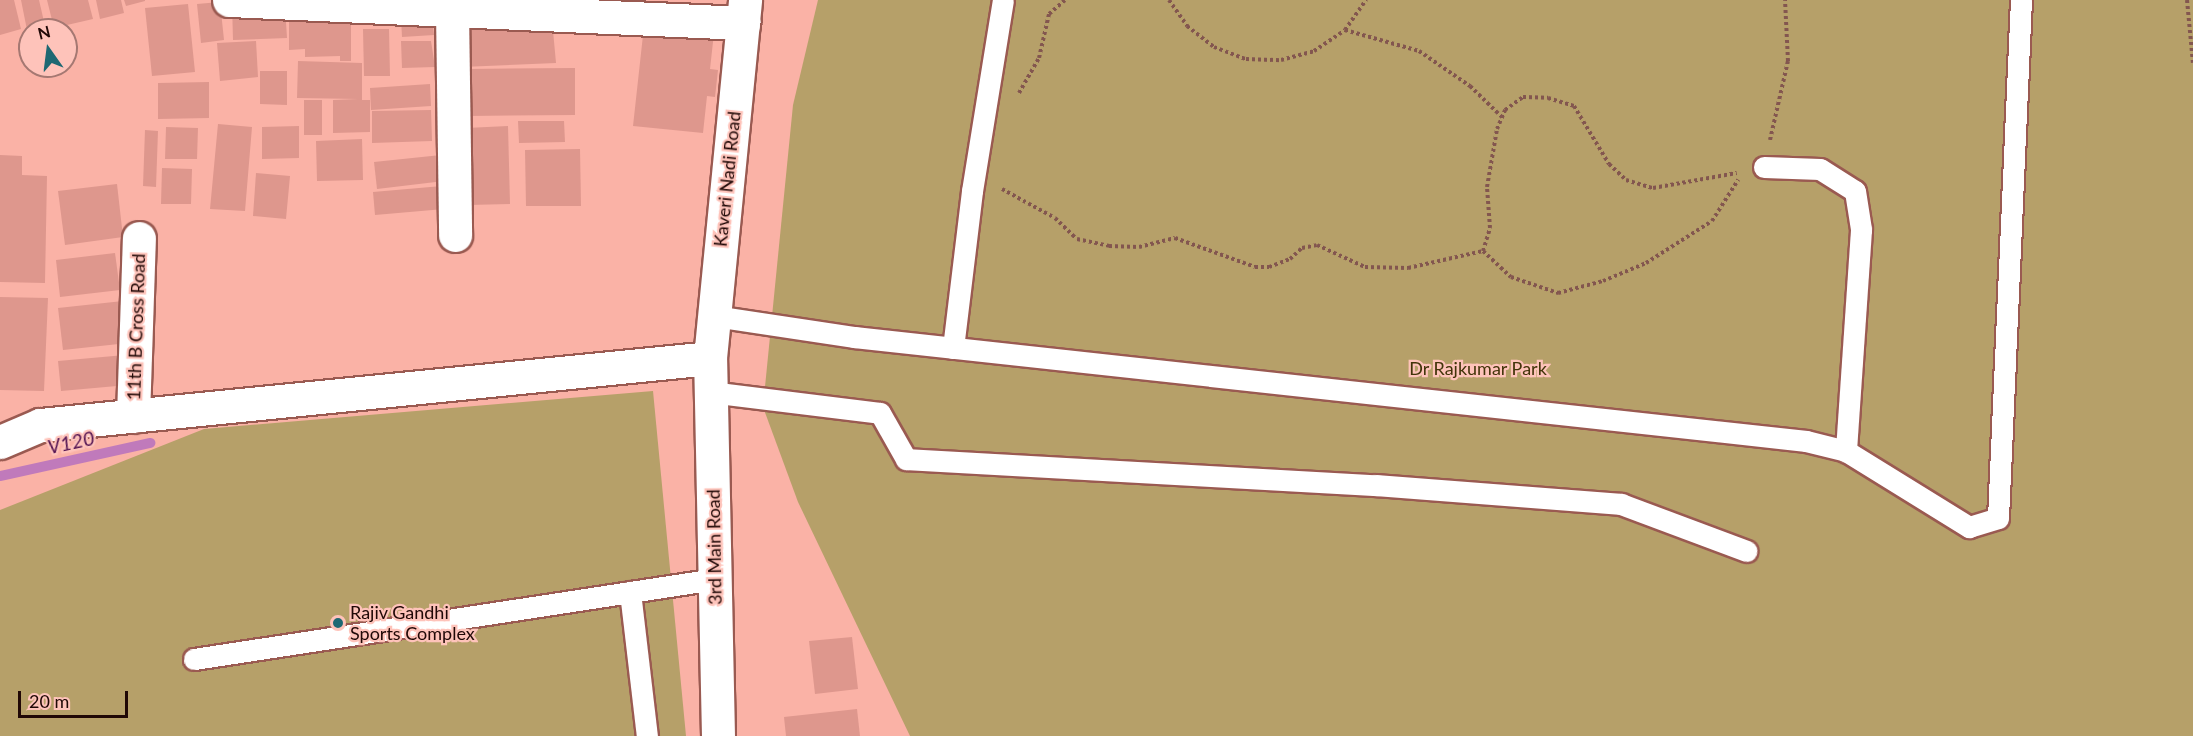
<!DOCTYPE html>
<style>
body{margin:0}
#map{position:relative;width:2193px;height:736px;overflow:hidden;background:#fab2a6;font-family:Lato,sans-serif}
div>[style]{position:absolute}
.green>*{inset:0;background:#b6a069}
.stream>*{height:10px;margin:-5px;padding:0 5px;transform-origin:5px;border-radius:5px;background:#c07abb}
.building>*{inset:0;background:#de978d}
.path>*{height:4px;margin-top:-2px;transform-origin:0;background:repeating-linear-gradient(90deg,#83564f 0 3px,transparent 0 6px)}
.roads{filter:drop-shadow(2px 0 #9a5a51) drop-shadow(-2px 0 #9a5a51) drop-shadow(0 2px #9a5a51) drop-shadow(0 -2px #9a5a51)}
.service>*{height:21px;margin:-10.5px;padding:0 10.5px;transform-origin:10.5px;border-radius:10.5px;background:#fff}
.minor>*{height:33px;margin:-16.5px;padding:0 16.5px;transform-origin:16.5px;border-radius:16.5px;background:#fff}
.tertiary>*{height:33px;margin:-16.5px;padding:0 16.5px;transform-origin:16.5px;border-radius:16.5px;background:#fff}
.dots>*{width:16px;height:16px;translate:-50% -50%;box-sizing:border-box;border:3px solid #fec3ba;border-radius:50%}
span{translate:-50% -50%;white-space:nowrap;text-align:center;line-height:1.15;-webkit-text-stroke:4.5px #fec3ba;paint-order:stroke}
.street-label{font-size:18px;color:#200806}
.park-label{font-size:18px;color:#423409}
.poi-label{font-size:18px;color:#200806}
.left{translate:0 -50%;text-align:left}
.water-label{font-size:20px;color:#521251;font-style:italic}
.north{position:absolute;left:18px;top:18px;width:60px;height:60px;box-sizing:border-box;background:#fec3ba;border:2px solid #a57872;border-radius:50%;rotate:346deg;font-size:16px;font-weight:700;line-height:24px;text-align:center;color:#200806}
.north::after{content:'';display:block;margin:auto;width:21px;height:27px;background:#1e6873;clip-path:polygon(50% 0,100% 100%,50% 72%,0 100%)}
.scale{position:absolute;left:18px;top:691px;width:110px;height:27px;box-sizing:border-box;border:3px solid #200806;border-top:0;padding-left:8px;font-size:18px;line-height:21px;white-space:nowrap;color:#200806;-webkit-text-stroke:4px #fec3ba;paint-order:stroke}
</style>
<div id="map">
<div class="green">
<div style="clip-path:polygon(818px 0,2193px 0,2193px 736px,910px 736px,798px 502px,763px 407px,793px 105px)"></div>
<div style="clip-path:polygon(653px 391px,686px 736px,0 736px,0 510px,204px 429px)"></div>
</div>
<div class="stream">
<div style="left:0;top:476px;width:154px;rotate:-12.4deg"></div>
</div>
<div class="building">
<div style="clip-path:polygon(0 0,14px 0,21px 29px,0 35px)"></div>
<div style="clip-path:polygon(21px 0,39px 0,45px 26px,27px 30px)"></div>
<div style="clip-path:polygon(47px 0,88px 0,93px 19px,54px 28px)"></div>
<div style="clip-path:polygon(96px 0,121px 0,124px 13px,100px 19px)"></div>
<div style="clip-path:polygon(124px 0,145px 0,145px 1px,126px 6px)"></div>
<div style="clip-path:polygon(220px 2px,224px 40px,201px 43px,197px 4px)"></div>
<div style="clip-path:polygon(188px 4px,195px 72px,152px 76px,145px 8px)"></div>
<div style="clip-path:polygon(232px 4px,285px 5px,287px 38px,233px 40px)"></div>
<div style="clip-path:polygon(459px 15px,552px 20px,556px 63px,462px 67px)"></div>
<div style="clip-path:polygon(351px 16px,351px 61px,340px 61px,340px 56px,305px 57px,305px 49px,289px 50px,289px 17px)"></div>
<div style="clip-path:polygon(432px 16px,434px 35px,402px 37px,401px 18px)"></div>
<div style="clip-path:polygon(644px 26px,714px 33px,710px 69px,718px 70px,715px 97px,707px 96px,703px 133px,633px 126px)"></div>
<div style="clip-path:polygon(363px 29px,389px 29px,390px 76px,364px 76px)"></div>
<div style="clip-path:polygon(256px 41px,258px 77px,220px 81px,217px 43px)"></div>
<div style="clip-path:polygon(401px 41px,431px 41px,435px 67px,402px 68px)"></div>
<div style="clip-path:polygon(298px 61px,362px 63px,362px 100px,370px 100px,370px 132px,333px 133px,333px 100px,358px 99px,297px 98px)"></div>
<div style="clip-path:polygon(575px 68px,575px 115px,467px 116px,467px 69px)"></div>
<div style="clip-path:polygon(260px 71px,287px 71px,287px 105px,260px 104px)"></div>
<div style="clip-path:polygon(209px 82px,209px 118px,158px 119px,158px 83px)"></div>
<div style="clip-path:polygon(430px 84px,431px 106px,371px 110px,370px 88px)"></div>
<div style="clip-path:polygon(304px 100px,322px 100px,322px 135px,304px 135px)"></div>
<div style="clip-path:polygon(431px 110px,432px 141px,372px 143px,372px 111px)"></div>
<div style="clip-path:polygon(518px 121px,564px 121px,565px 142px,519px 143px)"></div>
<div style="clip-path:polygon(218px 124px,252px 127px,245px 211px,210px 209px)"></div>
<div style="clip-path:polygon(299px 126px,299px 158px,262px 159px,262px 127px)"></div>
<div style="clip-path:polygon(508px 126px,510px 204px,468px 205px,466px 128px)"></div>
<div style="clip-path:polygon(166px 127px,198px 128px,197px 159px,165px 159px)"></div>
<div style="clip-path:polygon(145px 130px,158px 131px,156px 187px,143px 186px)"></div>
<div style="clip-path:polygon(362px 139px,363px 180px,317px 181px,316px 141px)"></div>
<div style="clip-path:polygon(580px 149px,581px 206px,526px 206px,525px 150px)"></div>
<div style="clip-path:polygon(0 155px,22px 156px,22px 175px,47px 176px,45px 283px,0 282px)"></div>
<div style="clip-path:polygon(441px 155px,444px 181px,377px 189px,374px 162px)"></div>
<div style="clip-path:polygon(162px 168px,192px 169px,191px 204px,161px 204px)"></div>
<div style="clip-path:polygon(256px 173px,290px 176px,286px 219px,253px 216px)"></div>
<div style="clip-path:polygon(117px 184px,123px 237px,65px 245px,58px 191px)"></div>
<div style="clip-path:polygon(442px 186px,444px 209px,375px 215px,373px 192px)"></div>
<div style="clip-path:polygon(115px 253px,120px 290px,60px 297px,56px 260px)"></div>
<div style="clip-path:polygon(0 297px,48px 298px,44px 391px,0 390px)"></div>
<div style="clip-path:polygon(123px 301px,128px 343px,63px 350px,58px 308px)"></div>
<div style="clip-path:polygon(125px 355px,128px 385px,61px 391px,58px 361px)"></div>
<div style="clip-path:polygon(852px 637px,858px 689px,815px 694px,809px 641px)"></div>
<div style="clip-path:polygon(857px 709px,860px 736px,786px 736px,784px 717px)"></div>
</div>
<div class="path">
<div style="left:1169px;top:0;width:32px;rotate:55deg"></div>
<div style="left:1187px;top:26px;width:34px;rotate:38deg"></div>
<div style="left:1214px;top:47px;width:34px;rotate:21deg"></div>
<div style="left:1246px;top:59px;width:35px;rotate:2deg"></div>
<div style="left:1281px;top:60px;width:34px;rotate:-15deg"></div>
<div style="left:1314px;top:51px;width:37px;rotate:-34deg"></div>
<div style="left:1345px;top:30px;width:37px;rotate:-55deg"></div>
<div style="left:2187px;top:0;width:63px;rotate:84.6deg"></div>
<div style="left:1345px;top:30px;width:77px;rotate:15.8deg"></div>
<div style="left:1419px;top:51px;width:62px;rotate:34.5deg"></div>
<div style="left:1470px;top:86px;width:45px;rotate:44.1deg"></div>
<div style="left:1019px;top:93px;width:40px;rotate:-60.3deg"></div>
<div style="left:1039px;top:58px;width:45px;rotate:-77.2deg"></div>
<div style="left:1049px;top:14px;width:21px;rotate:-41deg"></div>
<div style="left:1770px;top:140px;width:81px;rotate:-77.2deg"></div>
<div style="left:1788px;top:61px;width:61px;rotate:-92.8deg"></div>
<div style="left:1002px;top:189px;width:60px;rotate:28.7deg"></div>
<div style="left:1055px;top:218px;width:30px;rotate:44deg"></div>
<div style="left:1077px;top:239px;width:33px;rotate:12deg"></div>
<div style="left:1109px;top:246px;width:30px;rotate:2deg"></div>
<div style="left:1139px;top:247px;width:37px;rotate:-14deg"></div>
<div style="left:1175px;top:238px;width:85px;rotate:19.9deg"></div>
<div style="left:1255px;top:267px;width:14px"></div>
<div style="left:1269px;top:267px;width:22px;rotate:-21deg"></div>
<div style="left:1290px;top:259px;width:16px;rotate:-43deg"></div>
<div style="left:1302px;top:248px;width:15px;rotate:-11deg"></div>
<div style="left:1317px;top:245px;width:53px;rotate:24.6deg"></div>
<div style="left:1365px;top:267px;width:43px;rotate:1.3deg"></div>
<div style="left:1408px;top:268px;width:77px;rotate:-12.8deg"></div>
<div style="left:1483px;top:251px;width:24px;rotate:-73deg"></div>
<div style="left:1490px;top:228px;width:41px;rotate:-94.2deg"></div>
<div style="left:1487px;top:187px;width:59px;rotate:-80.2deg"></div>
<div style="left:1497px;top:129px;width:21px;rotate:-67deg"></div>
<div style="left:1505px;top:110px;width:22px;rotate:-36deg"></div>
<div style="left:1523px;top:97px;width:25px;rotate:2deg"></div>
<div style="left:1548px;top:98px;width:27px;rotate:17deg"></div>
<div style="left:1574px;top:106px;width:68px;rotate:58.9deg"></div>
<div style="left:1609px;top:164px;width:23px;rotate:43deg"></div>
<div style="left:1626px;top:180px;width:28px;rotate:17deg"></div>
<div style="left:1653px;top:188px;width:85px;rotate:-10.1deg"></div>
<div style="left:1483px;top:251px;width:38px;rotate:43deg"></div>
<div style="left:1511px;top:277px;width:50px;rotate:18.8deg"></div>
<div style="left:1558px;top:293px;width:47px;rotate:-14.9deg"></div>
<div style="left:1603px;top:281px;width:47px;rotate:-22.7deg"></div>
<div style="left:1646px;top:263px;width:78px;rotate:-32.5deg"></div>
<div style="left:1712px;top:221px;width:49px;rotate:-57.6deg"></div>
</div>
<div class="roads">
<div class="service">
<div style="left:1764px;top:167px;width:56px;rotate:2deg"></div>
<div style="left:1820px;top:169px;width:41px;rotate:32.2deg"></div>
<div style="left:1855px;top:191px;width:39px;rotate:81deg"></div>
<div style="left:1861px;top:230px;width:222px;rotate:93.9deg"></div>
<div style="left:714px;top:316px;width:142px;rotate:8.5deg"></div>
<div style="left:854px;top:337px;width:958px;rotate:6.23deg"></div>
<div style="left:1806px;top:441px;width:41px;rotate:14deg"></div>
<div style="left:1846px;top:451px;width:145px;rotate:31.7deg"></div>
<div style="left:1969px;top:527px;width:30px;rotate:-17deg"></div>
<div style="left:1998px;top:518px;width:519px;rotate:-87.46deg"></div>
<div style="left:953px;top:348px;width:158px;rotate:-83.1deg"></div>
<div style="left:972px;top:191px;width:193px;rotate:-80.8deg"></div>
<div style="left:710px;top:392px;width:171px;rotate:7deg"></div>
<div style="left:880px;top:413px;width:53px;rotate:60.5deg"></div>
<div style="left:906px;top:459px;width:471px;rotate:3.2deg"></div>
<div style="left:1376px;top:485px;width:246px;rotate:4.4deg"></div>
<div style="left:1621px;top:504px;width:134px;rotate:20.5deg"></div>
<div style="left:630px;top:592px;width:145px;rotate:83.3deg"></div>
<div style="left:194px;top:659px;width:527px;rotate:-8.73deg"></div>
</div>
<div class="minor">
<div style="left:229px;top:0;width:515px;rotate:2.56deg"></div>
<div style="left:452px;top:10px;width:225px;rotate:89.2deg"></div>
<div style="left:133px;top:416px;width:178px;rotate:-88.1deg"></div>
</div>
<div class="tertiary">
<div style="left:0;top:442px;width:43px;rotate:-23deg"></div>
<div style="left:40px;top:425px;width:673px;rotate:-5.71deg"></div>
<div style="left:718px;top:736px;width:378px;rotate:-91.2deg"></div>
<div style="left:710px;top:358px;width:360px;rotate:-84.4deg"></div>
</div>
</div>
<div class="dots">
<div style="left:338px;top:623px;background:#1e6873"></div>
</div>
<div class="street-label">
<span style="left:727px;top:179px;rotate:-84deg">Kaveri Nadi Road</span>
<span style="left:136px;top:327px;rotate:-88deg">11th B Cross Road</span>
<span style="left:714px;top:547px;rotate:-91deg">3rd Main Road</span>
</div>
<div class="park-label">
<span style="left:1478px;top:368px">Dr Rajkumar Park</span>
</div>
<div class="poi-label">
<span class="left" style="left:350px;top:623px">Rajiv Gandhi<br>Sports Complex</span>
</div>
<div class="water-label">
<span style="left:71px;top:442px;rotate:-12deg">V120</span>
</div>
<div class="north">N</div>
<div class="scale">20 m</div>
</div>
